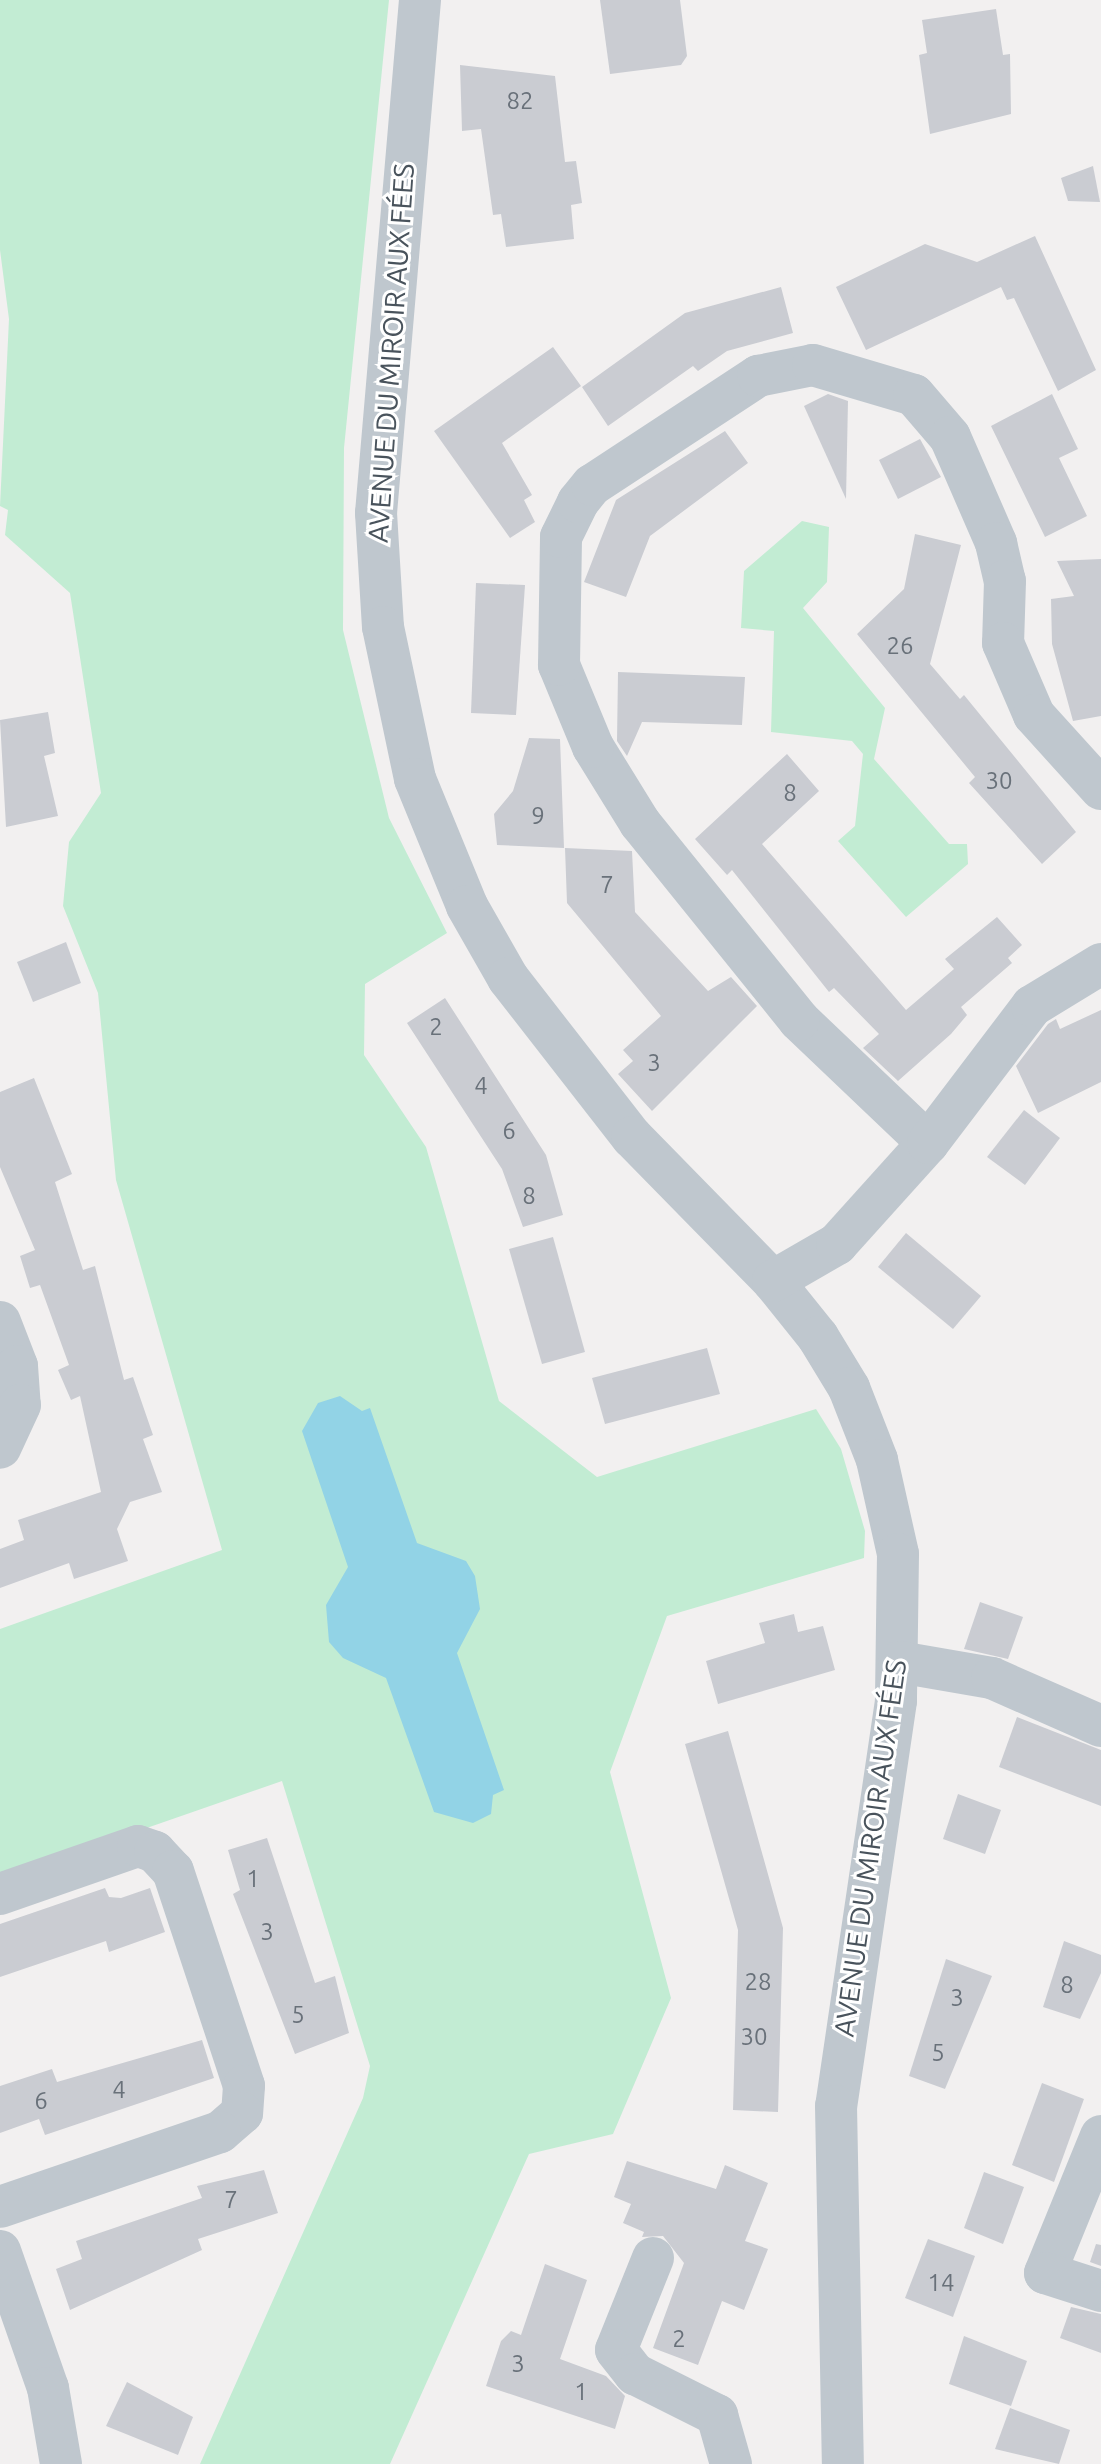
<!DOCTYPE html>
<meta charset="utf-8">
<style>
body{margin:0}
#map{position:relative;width:1101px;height:2464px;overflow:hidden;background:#f2f0f0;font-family:Ubuntu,sans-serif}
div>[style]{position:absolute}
.green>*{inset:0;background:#c2ecd3}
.water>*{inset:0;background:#92d3e6}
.building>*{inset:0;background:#caccd2}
.street>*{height:42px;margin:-21px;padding:0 21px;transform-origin:21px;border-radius:21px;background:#bfc7ce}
span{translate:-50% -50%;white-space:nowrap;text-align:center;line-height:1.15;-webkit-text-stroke:6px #fff;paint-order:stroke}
.number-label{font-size:24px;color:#69717a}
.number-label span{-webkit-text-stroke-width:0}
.street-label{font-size:28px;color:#49535c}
</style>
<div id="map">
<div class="green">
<div style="clip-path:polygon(0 0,389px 0,344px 448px,343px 630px,389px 818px,447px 933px,365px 984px,364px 1055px,426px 1147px,499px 1401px,597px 1477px,816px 1409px,841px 1449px,865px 1531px,864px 1558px,667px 1616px,610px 1772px,671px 1998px,613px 2134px,529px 2154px,390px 2464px,200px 2464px,363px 2098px,370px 2066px,282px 1781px,0 1879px,0 1629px,222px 1550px,116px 1180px,98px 993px,63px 906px,69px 842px,101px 793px,70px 593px,5px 535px,8px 510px,0 506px,9px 319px,0 250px)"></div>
<div style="clip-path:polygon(802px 521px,829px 527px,827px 582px,803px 608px,885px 708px,874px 759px,949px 844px,967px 844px,968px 864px,906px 917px,838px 841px,855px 826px,863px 754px,852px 741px,771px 732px,774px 631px,741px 628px,744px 571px)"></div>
</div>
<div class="water">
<div style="clip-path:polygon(340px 1396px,362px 1411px,370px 1408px,417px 1543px,466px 1561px,475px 1576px,480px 1609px,457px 1653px,504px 1790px,493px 1795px,491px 1814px,473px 1823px,434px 1812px,386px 1678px,343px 1658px,329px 1642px,326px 1605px,348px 1567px,302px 1431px,318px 1403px)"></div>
</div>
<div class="building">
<div style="clip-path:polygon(600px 0,680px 0,687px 56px,681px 65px,610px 74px)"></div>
<div style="clip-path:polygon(996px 9px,1003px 55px,1010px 54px,1011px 114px,930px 134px,919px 55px,927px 53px,922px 20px)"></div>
<div style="clip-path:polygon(460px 65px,555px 76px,565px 162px,576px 161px,582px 203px,571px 205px,574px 239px,506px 247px,501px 214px,493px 215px,481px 129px,462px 131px)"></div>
<div style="clip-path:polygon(1093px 166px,1100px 202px,1068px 201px,1061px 178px)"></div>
<div style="clip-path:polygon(1035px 236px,1096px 370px,1058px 391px,1014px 298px,1007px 300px,1001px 287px,866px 350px,836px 287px,925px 244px,977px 262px)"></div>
<div style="clip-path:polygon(781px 287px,793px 333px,727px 351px,698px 371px,693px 366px,608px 426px,582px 387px,685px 313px)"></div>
<div style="clip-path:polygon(553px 347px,581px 386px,502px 443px,532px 495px,524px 500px,535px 522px,510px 538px,434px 431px)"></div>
<div style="clip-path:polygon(828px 394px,848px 401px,846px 499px,804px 406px)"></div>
<div style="clip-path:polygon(1052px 394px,1078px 449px,1059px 458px,1087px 516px,1045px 537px,991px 426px)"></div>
<div style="clip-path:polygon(725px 431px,748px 463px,650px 536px,626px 597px,584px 582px,616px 500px)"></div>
<div style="clip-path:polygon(920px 439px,941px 477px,898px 499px,879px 460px)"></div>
<div style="clip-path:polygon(915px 534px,961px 545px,930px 664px,960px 699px,964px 695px,1076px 832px,1042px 864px,969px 783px,975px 777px,857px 634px,904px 589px)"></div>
<div style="clip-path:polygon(1101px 559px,1101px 716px,1073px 721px,1052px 644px,1051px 599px,1074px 596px,1057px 561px)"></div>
<div style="clip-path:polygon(476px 583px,525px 585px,516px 715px,471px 713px)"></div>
<div style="clip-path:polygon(618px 672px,745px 677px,742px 725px,642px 722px,627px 756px,617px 741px)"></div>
<div style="clip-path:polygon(48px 712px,55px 753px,44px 756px,58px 816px,6px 827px,0 720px)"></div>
<div style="clip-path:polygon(529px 738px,560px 739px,564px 848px,497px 845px,494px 814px,513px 791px)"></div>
<div style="clip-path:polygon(787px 754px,819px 791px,762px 844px,906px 1010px,954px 969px,945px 959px,997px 917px,1022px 945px,1008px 958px,1012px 963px,961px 1007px,967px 1015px,951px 1034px,898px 1081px,863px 1048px,879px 1034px,834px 988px,829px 992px,732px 870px,727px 875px,695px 839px)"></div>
<div style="clip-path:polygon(565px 848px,632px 851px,635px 912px,708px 991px,731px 977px,757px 1006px,652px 1111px,618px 1074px,633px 1061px,623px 1050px,661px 1016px,567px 903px)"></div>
<div style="clip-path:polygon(66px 942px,81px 983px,33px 1002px,17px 962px)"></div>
<div style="clip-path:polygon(445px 998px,546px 1155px,563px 1215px,523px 1227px,502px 1169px,407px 1023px)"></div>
<div style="clip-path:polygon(1101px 1010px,1101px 1082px,1038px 1113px,1016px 1066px,1048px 1024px,1056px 1019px,1060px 1029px)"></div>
<div style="clip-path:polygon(34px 1078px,72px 1174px,55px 1182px,83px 1270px,95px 1266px,124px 1380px,133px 1377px,153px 1435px,143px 1439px,162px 1492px,130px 1502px,117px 1529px,128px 1561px,74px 1579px,69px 1563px,0 1588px,0 1549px,24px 1540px,18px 1520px,101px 1492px,80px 1396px,71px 1400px,58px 1370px,69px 1365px,40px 1285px,30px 1288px,20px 1256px,35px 1250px,0 1167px,0 1092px)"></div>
<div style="clip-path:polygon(1024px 1110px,1060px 1138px,1025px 1185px,987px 1157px)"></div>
<div style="clip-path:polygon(906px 1233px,981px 1296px,953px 1329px,878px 1267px)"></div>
<div style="clip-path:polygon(553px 1237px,585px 1352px,542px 1364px,509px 1249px)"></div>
<div style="clip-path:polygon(707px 1348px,720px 1394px,605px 1424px,592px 1378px)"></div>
<div style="clip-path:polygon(980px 1602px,1023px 1617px,1008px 1659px,964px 1649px)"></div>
<div style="clip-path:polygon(794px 1614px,798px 1632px,823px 1626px,835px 1670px,718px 1704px,706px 1661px,765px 1643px,759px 1623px)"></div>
<div style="clip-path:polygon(1017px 1717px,1101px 1750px,1101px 1806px,999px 1767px)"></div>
<div style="clip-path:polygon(728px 1731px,783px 1928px,778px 2112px,733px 2110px,738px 1930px,685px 1744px)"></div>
<div style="clip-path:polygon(958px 1794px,1001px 1810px,985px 1854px,943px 1839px)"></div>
<div style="clip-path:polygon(267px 1838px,315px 1983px,335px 1976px,349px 2033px,295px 2054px,233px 1894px,240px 1890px,228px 1850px)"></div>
<div style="clip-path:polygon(105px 1888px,109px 1897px,121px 1898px,150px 1888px,165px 1932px,109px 1952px,106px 1941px,0 1977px,0 1924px)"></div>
<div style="clip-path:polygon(1064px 1941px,1101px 1955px,1101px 1973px,1080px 2019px,1043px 2007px)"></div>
<div style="clip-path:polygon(946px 1959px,992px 1976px,945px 2089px,909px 2076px)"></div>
<div style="clip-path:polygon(202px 2040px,214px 2078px,45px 2135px,39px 2119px,0 2133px,0 2086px,52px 2069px,57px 2082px)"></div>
<div style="clip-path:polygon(1042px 2083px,1084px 2099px,1054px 2182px,1012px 2165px)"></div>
<div style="clip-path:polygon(627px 2161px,716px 2189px,725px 2165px,768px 2183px,745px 2241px,768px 2249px,744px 2310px,722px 2301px,698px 2365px,653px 2348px,684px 2263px,663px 2236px,642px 2237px,644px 2232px,623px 2223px,631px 2204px,614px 2197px)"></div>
<div style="clip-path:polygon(264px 2170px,278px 2213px,198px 2239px,202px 2250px,70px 2310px,56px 2269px,82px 2259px,76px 2241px,202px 2198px,197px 2186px)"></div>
<div style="clip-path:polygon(984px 2172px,1024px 2187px,1003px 2244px,964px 2228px)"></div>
<div style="clip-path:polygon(928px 2239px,975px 2256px,953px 2317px,905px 2298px)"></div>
<div style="clip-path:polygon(1096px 2244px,1101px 2245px,1101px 2266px,1090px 2262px)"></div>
<div style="clip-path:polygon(545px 2264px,587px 2280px,560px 2359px,606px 2376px,625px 2396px,615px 2429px,486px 2386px,501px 2341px,511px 2331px,521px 2335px)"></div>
<div style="clip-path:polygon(1071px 2307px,1101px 2314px,1101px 2353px,1060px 2338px)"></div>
<div style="clip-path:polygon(964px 2336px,1027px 2361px,1011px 2406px,949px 2384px)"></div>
<div style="clip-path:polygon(127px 2382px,193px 2417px,178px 2455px,106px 2426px)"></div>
<div style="clip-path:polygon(1010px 2408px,1070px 2430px,1059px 2464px,995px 2449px)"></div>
</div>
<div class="street">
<div style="left:420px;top:0;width:515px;rotate:94.9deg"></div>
<div style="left:376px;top:513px;width:114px;rotate:86.5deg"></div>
<div style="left:383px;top:627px;width:155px;rotate:78.1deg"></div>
<div style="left:415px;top:779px;width:137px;rotate:67.7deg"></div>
<div style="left:467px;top:906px;width:83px;rotate:60.3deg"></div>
<div style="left:508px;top:978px;width:202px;rotate:52.1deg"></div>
<div style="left:632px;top:1137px;width:202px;rotate:45.6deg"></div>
<div style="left:773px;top:1281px;width:72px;rotate:51.2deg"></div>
<div style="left:818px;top:1337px;width:60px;rotate:58.7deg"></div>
<div style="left:849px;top:1388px;width:77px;rotate:68.7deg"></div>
<div style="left:877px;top:1460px;width:96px;rotate:77.4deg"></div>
<div style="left:898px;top:1554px;width:147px;rotate:90.8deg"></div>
<div style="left:896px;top:1701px;width:409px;rotate:98.4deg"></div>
<div style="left:836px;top:2106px;width:358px;rotate:88.9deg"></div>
<div style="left:928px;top:1143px;width:178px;rotate:-136.4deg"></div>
<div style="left:799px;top:1020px;width:253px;rotate:-128.9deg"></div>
<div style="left:640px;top:823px;width:89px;rotate:-121.7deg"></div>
<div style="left:593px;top:747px;width:89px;rotate:-112.5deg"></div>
<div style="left:559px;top:665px;width:128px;rotate:-89.1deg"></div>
<div style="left:561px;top:537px;width:39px;rotate:-64deg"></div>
<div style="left:578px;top:502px;width:22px;rotate:-51deg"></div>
<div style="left:592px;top:485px;width:199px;rotate:-33.3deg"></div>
<div style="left:758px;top:376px;width:56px;rotate:-11.3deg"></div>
<div style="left:813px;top:365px;width:105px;rotate:16.5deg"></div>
<div style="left:914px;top:395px;width:55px;rotate:49.4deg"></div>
<div style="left:950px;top:437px;width:116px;rotate:66.5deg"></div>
<div style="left:996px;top:543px;width:39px;rotate:77deg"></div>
<div style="left:1005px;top:581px;width:62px;rotate:91.8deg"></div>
<div style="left:1003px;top:643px;width:78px;rotate:66.7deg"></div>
<div style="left:1034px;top:715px;width:100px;rotate:47.8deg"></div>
<div style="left:773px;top:1281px;width:74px;rotate:-30deg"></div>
<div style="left:837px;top:1244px;width:136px;rotate:-48deg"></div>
<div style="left:928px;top:1143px;width:172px;rotate:-52.8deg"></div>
<div style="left:1032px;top:1006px;width:81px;rotate:-31.3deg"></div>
<div style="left:0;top:1322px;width:47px;rotate:68.9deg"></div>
<div style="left:17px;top:1366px;width:39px;rotate:86deg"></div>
<div style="left:20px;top:1405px;width:47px;rotate:114.9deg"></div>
<div style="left:899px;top:1662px;width:94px;rotate:9.8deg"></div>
<div style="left:992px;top:1678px;width:119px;rotate:23.8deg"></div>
<div style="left:0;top:1894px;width:146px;rotate:-19.2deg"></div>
<div style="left:138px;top:1846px;width:18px;rotate:19deg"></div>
<div style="left:155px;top:1852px;width:26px;rotate:47deg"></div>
<div style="left:173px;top:1871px;width:226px;rotate:71.7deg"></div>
<div style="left:244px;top:2086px;width:27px;rotate:94deg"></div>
<div style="left:242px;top:2113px;width:29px;rotate:139deg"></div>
<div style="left:220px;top:2132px;width:232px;rotate:161.2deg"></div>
<div style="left:1101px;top:2136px;width:148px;rotate:112.2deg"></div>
<div style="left:1045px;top:2273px;width:59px;rotate:17.8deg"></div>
<div style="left:0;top:2251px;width:145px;rotate:70.7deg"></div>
<div style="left:48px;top:2388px;width:77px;rotate:80.3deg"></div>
<div style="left:653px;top:2258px;width:99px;rotate:111.9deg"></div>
<div style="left:616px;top:2350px;width:31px;rotate:52deg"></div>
<div style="left:635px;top:2374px;width:92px;rotate:26.6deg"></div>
<div style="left:717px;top:2415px;width:51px;rotate:74.1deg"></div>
</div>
<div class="number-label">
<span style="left:520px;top:101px">82</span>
<span style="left:900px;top:646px">26</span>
<span style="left:999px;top:781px">30</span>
<span style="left:790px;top:793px">8</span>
<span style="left:538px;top:816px">9</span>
<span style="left:607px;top:885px">7</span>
<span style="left:436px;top:1027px">2</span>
<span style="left:654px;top:1063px">3</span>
<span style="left:481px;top:1086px">4</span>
<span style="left:509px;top:1131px">6</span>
<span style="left:529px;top:1196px">8</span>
<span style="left:253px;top:1879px">1</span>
<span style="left:267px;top:1932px">3</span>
<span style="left:758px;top:1982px">28</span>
<span style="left:1067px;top:1985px">8</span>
<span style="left:957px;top:1998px">3</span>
<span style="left:298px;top:2015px">5</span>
<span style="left:754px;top:2037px">30</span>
<span style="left:938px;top:2053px">5</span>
<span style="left:119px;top:2090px">4</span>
<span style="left:41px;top:2101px">6</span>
<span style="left:231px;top:2200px">7</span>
<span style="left:941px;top:2283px">14</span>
<span style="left:679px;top:2339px">2</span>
<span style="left:518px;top:2364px">3</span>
<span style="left:581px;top:2392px">1</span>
</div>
<div class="street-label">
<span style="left:391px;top:353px;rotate:-86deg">AVENUE DU MIROIR AUX FÉES</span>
<span style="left:870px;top:1848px;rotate:-82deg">AVENUE DU MIROIR AUX FÉES</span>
</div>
</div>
